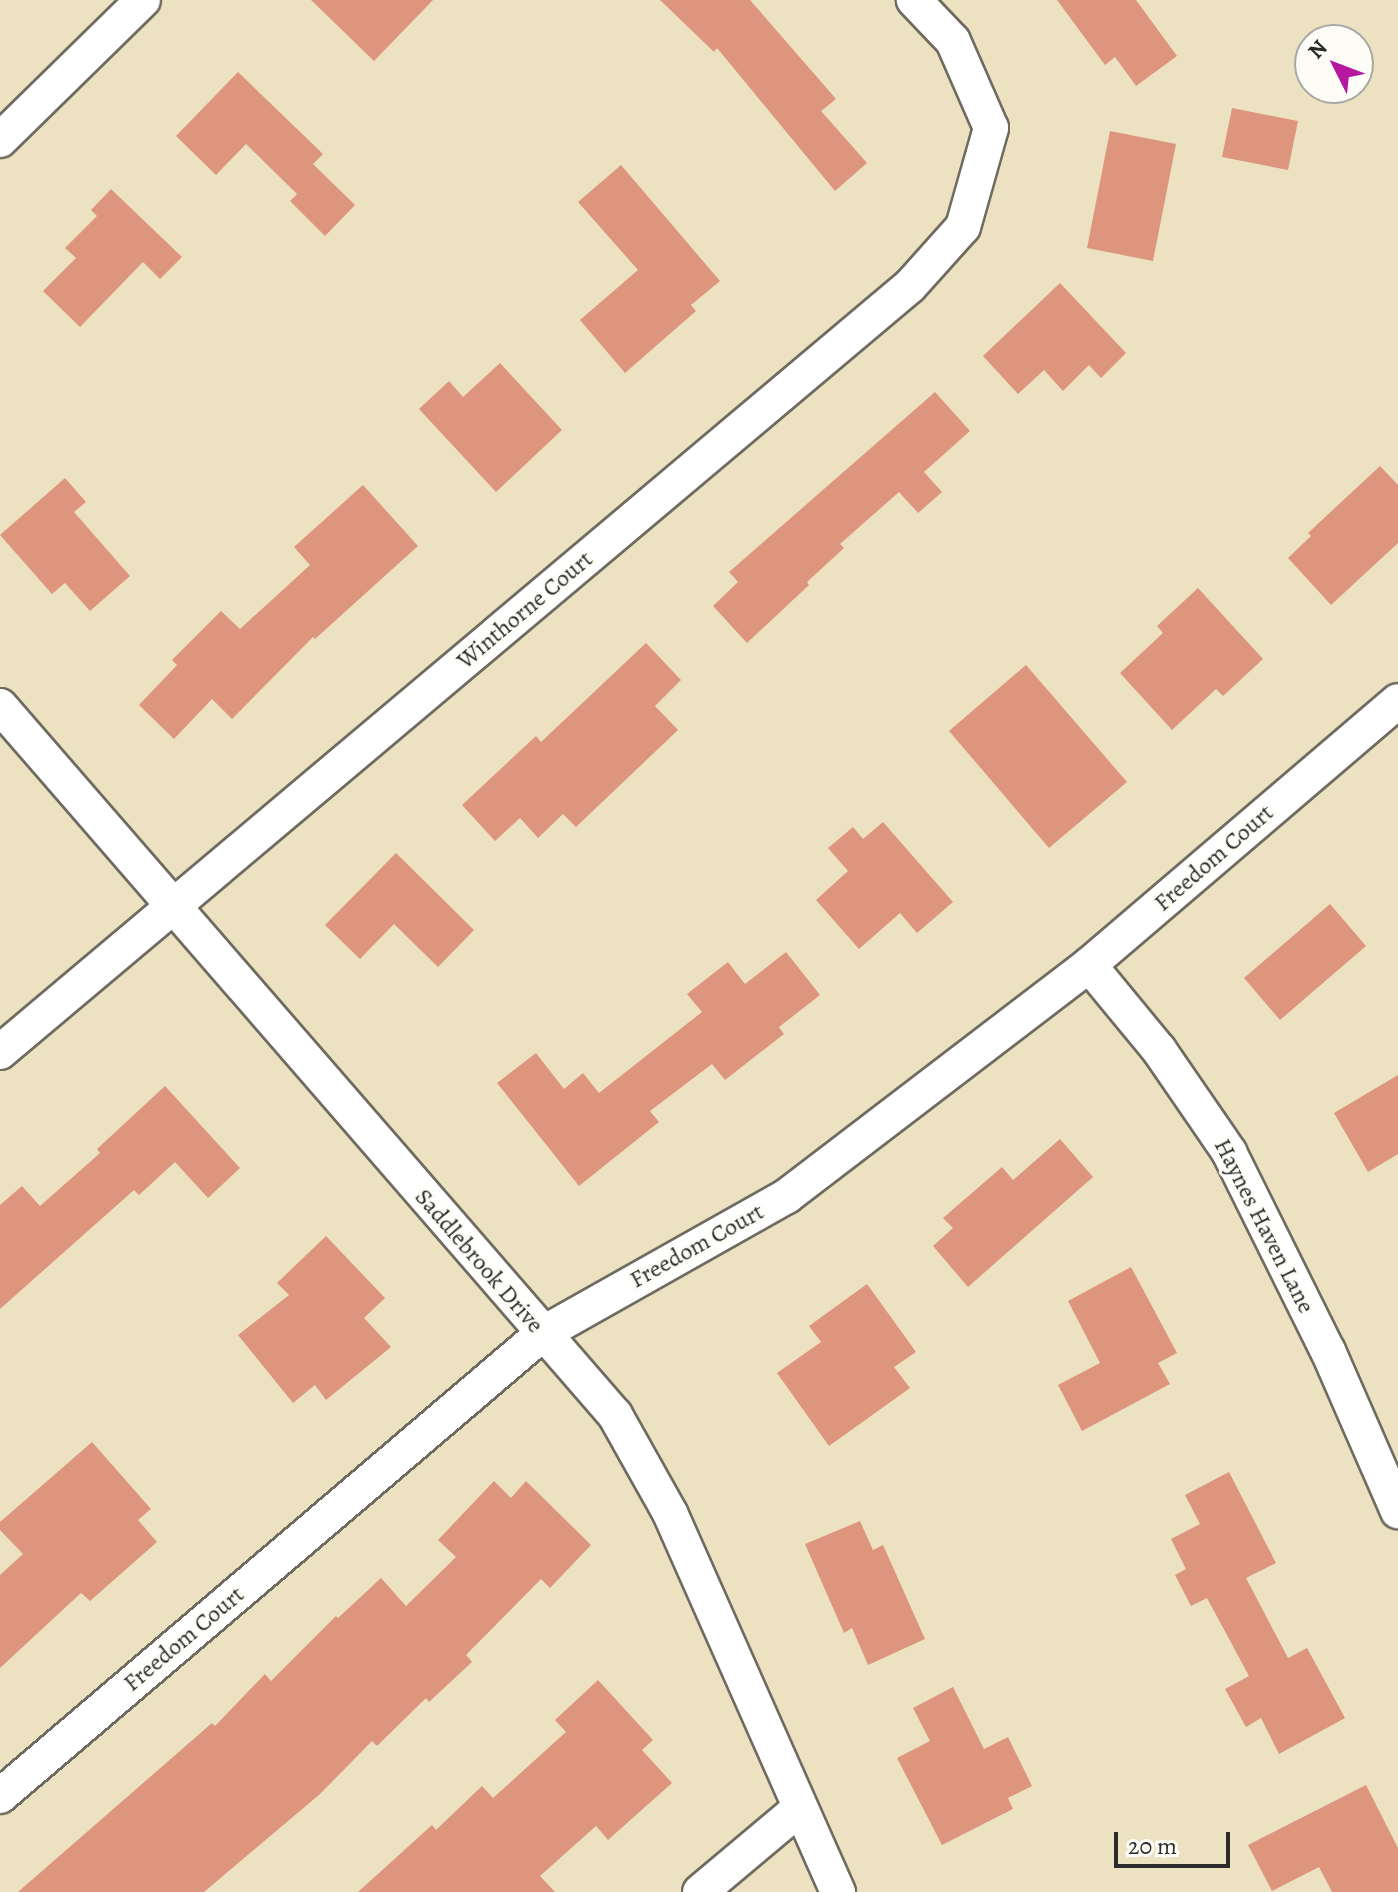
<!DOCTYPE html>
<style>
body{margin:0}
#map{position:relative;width:1398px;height:1892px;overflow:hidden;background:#ece2c2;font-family:Alegreya,serif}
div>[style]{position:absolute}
.building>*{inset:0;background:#dd957e}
.roads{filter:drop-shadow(2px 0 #6f6b60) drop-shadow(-2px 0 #6f6b60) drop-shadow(0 2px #6f6b60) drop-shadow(0 -2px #6f6b60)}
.minor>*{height:34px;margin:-17px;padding:0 17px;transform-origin:17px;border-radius:17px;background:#fff}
span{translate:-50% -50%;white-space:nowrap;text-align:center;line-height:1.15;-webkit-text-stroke:6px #fdfcf7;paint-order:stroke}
.street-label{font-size:24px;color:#2b2b2b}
.north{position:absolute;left:1294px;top:24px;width:80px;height:80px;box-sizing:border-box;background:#fdfcf7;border:2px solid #a9a8a5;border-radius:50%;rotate:312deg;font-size:22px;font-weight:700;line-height:32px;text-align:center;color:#2b2b2b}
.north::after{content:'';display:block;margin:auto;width:28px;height:36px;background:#b5179e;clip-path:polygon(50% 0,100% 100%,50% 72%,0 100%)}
.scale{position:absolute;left:1114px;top:1832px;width:116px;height:36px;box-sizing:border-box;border:4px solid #2b2b2b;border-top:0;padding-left:10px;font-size:24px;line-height:28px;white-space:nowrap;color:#2b2b2b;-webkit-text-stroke:6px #fdfcf7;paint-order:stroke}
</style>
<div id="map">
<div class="building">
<div style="clip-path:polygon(311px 0,433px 0,374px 61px)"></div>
<div style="clip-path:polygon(660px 0,750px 0,836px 99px,821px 111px,867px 163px,835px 191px,717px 48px,714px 52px)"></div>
<div style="clip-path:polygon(1057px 0,1136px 0,1177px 56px,1136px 86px,1115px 57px,1105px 65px)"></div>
<div style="clip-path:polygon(238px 72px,323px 154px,313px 164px,355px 205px,325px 236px,290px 201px,297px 194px,246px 144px,216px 175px,176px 136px)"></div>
<div style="clip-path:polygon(1232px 108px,1298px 121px,1288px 170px,1222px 157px)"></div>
<div style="clip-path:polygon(1110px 131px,1176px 144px,1153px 261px,1087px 248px)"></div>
<div style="clip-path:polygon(621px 165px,720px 281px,691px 305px,696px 311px,625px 373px,580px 320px,638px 270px,578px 202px)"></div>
<div style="clip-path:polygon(111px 189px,182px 257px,160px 279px,143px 262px,80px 327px,43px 291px,76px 258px,65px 248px,97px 216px,91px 210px)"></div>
<div style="clip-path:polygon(1060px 283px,1126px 353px,1101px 378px,1089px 365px,1063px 391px,1044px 370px,1018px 394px,983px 356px)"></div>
<div style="clip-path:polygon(500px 363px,562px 430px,496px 492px,419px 409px,449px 381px,463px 397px)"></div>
<div style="clip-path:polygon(935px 392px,970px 431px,924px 472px,942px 492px,918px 513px,899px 492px,840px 544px,844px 548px,807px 582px,809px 585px,747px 643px,713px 606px,738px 582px,729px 572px)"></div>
<div style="clip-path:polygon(1380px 466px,1398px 485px,1398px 543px,1331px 605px,1288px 558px,1311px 536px,1308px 533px)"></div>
<div style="clip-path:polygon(65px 478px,86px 502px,74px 512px,130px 576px,90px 611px,65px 583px,52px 594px,0 535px)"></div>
<div style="clip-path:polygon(363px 485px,418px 546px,315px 639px,313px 637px,232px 719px,212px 699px,174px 739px,139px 705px,177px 665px,172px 660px,221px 611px,240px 629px,310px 565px,294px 547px)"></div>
<div style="clip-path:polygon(1198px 588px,1263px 659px,1223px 696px,1216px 689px,1172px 730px,1120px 673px,1163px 633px,1157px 626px)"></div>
<div style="clip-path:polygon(646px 643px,681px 680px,655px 706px,678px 730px,576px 827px,563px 814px,538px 838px,520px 818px,495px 841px,462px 805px,536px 736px,541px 742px)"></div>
<div style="clip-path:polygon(1026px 665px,1127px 782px,1049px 848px,949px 731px)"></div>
<div style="clip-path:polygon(883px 822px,953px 902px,917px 933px,900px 913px,859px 949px,816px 900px,848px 871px,828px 848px,853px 827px,863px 839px)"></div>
<div style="clip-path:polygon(396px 853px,474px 930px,438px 967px,394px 924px,360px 959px,325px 925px)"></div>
<div style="clip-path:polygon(1330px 904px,1366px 946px,1280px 1020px,1244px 978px)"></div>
<div style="clip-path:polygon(786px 952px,820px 995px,779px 1027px,784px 1034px,725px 1080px,712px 1064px,650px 1111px,659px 1122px,579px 1186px,497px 1083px,536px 1053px,564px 1089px,583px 1073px,599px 1093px,702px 1012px,687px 994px,728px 962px,745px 984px)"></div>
<div style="clip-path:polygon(1398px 1075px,1398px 1154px,1368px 1172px,1334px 1113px)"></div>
<div style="clip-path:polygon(165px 1086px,240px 1168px,208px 1198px,175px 1162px,139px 1195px,134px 1190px,0 1309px,0 1205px,22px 1186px,40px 1206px,100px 1153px,97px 1149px)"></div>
<div style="clip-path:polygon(1060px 1139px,1093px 1177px,968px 1287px,933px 1246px,953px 1228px,943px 1218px,1002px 1167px,1013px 1180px)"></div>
<div style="clip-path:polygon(326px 1236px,385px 1298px,364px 1318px,391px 1347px,326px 1400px,315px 1385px,293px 1403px,238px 1335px,289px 1295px,277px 1283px)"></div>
<div style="clip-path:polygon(1131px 1267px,1177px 1353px,1158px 1363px,1170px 1384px,1082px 1431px,1058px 1385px,1100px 1363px,1068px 1301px)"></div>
<div style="clip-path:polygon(867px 1284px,916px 1352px,894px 1367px,910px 1388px,829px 1446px,777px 1373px,821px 1342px,809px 1326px)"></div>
<div style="clip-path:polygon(92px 1442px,151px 1509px,138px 1520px,157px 1542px,90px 1601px,81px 1593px,0 1668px,0 1575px,23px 1554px,0 1530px,0 1522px)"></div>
<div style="clip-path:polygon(1229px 1472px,1276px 1563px,1246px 1578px,1288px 1658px,1307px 1648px,1345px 1718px,1279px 1754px,1261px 1718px,1246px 1727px,1225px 1689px,1249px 1676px,1207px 1598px,1191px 1606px,1175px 1575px,1186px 1569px,1171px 1539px,1200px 1524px,1185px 1495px)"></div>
<div style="clip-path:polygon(494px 1481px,511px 1498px,526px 1481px,591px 1545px,550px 1588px,541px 1579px,466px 1655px,472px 1662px,429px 1702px,426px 1698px,377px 1746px,372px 1741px,320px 1794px,204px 1892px,18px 1892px,212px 1723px,215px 1726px,265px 1674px,271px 1681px,336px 1616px,338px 1618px,381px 1578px,406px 1606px,456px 1557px,438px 1540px)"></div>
<div style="clip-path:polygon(860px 1521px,873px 1550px,883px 1545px,925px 1639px,868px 1665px,852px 1628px,844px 1633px,805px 1544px)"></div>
<div style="clip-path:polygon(598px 1680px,653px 1740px,642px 1750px,672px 1783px,608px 1840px,596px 1826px,540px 1876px,555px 1892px,358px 1892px,432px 1825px,436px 1830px,482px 1786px,493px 1798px,566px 1732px,555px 1720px)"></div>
<div style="clip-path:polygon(953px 1687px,984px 1749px,1008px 1737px,1032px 1786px,1008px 1798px,1013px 1809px,942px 1845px,897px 1758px,930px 1741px,913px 1708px)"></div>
<div style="clip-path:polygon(1366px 1785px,1398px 1848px,1398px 1892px,1332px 1892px,1319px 1867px,1272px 1891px,1248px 1845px)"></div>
</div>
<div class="roads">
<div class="minor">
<div style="left:0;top:140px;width:200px;rotate:-44.4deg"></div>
<div style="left:0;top:706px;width:939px;rotate:49.06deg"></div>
<div style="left:615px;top:1415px;width:112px;rotate:60.7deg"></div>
<div style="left:670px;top:1513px;width:415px;rotate:66.1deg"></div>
<div style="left:1089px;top:965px;width:110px;rotate:50.5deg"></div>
<div style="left:1159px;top:1050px;width:124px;rotate:55.5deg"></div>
<div style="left:1229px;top:1152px;width:222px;rotate:63.6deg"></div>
<div style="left:1328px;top:1351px;width:175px;rotate:66.4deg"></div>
<div style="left:0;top:1052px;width:1189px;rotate:-40.09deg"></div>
<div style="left:910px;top:286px;width:79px;rotate:-48.1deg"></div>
<div style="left:963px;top:227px;width:103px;rotate:-74.2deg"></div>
<div style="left:991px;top:128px;width:95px;rotate:-113.6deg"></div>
<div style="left:953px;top:41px;width:57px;rotate:-133.6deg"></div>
<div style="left:0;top:1796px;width:712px;rotate:-40.44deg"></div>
<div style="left:542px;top:1334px;width:281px;rotate:-29.4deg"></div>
<div style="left:787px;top:1196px;width:380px;rotate:-37.4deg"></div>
<div style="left:1089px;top:965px;width:406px;rotate:-40.5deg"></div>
<div style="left:700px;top:1892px;width:131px;rotate:-40deg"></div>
</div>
</div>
<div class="street-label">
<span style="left:525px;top:610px;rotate:-40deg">Winthorne Court</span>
<span style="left:1214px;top:858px;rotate:-41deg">Freedom Court</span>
<span style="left:1264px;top:1226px;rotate:63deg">Haynes Haven Lane</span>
<span style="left:697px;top:1246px;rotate:-29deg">Freedom Court</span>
<span style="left:479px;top:1261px;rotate:49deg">Saddlebrook Drive</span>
<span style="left:184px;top:1639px;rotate:-40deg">Freedom Court</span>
</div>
<div class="north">N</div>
<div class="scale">20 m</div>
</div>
